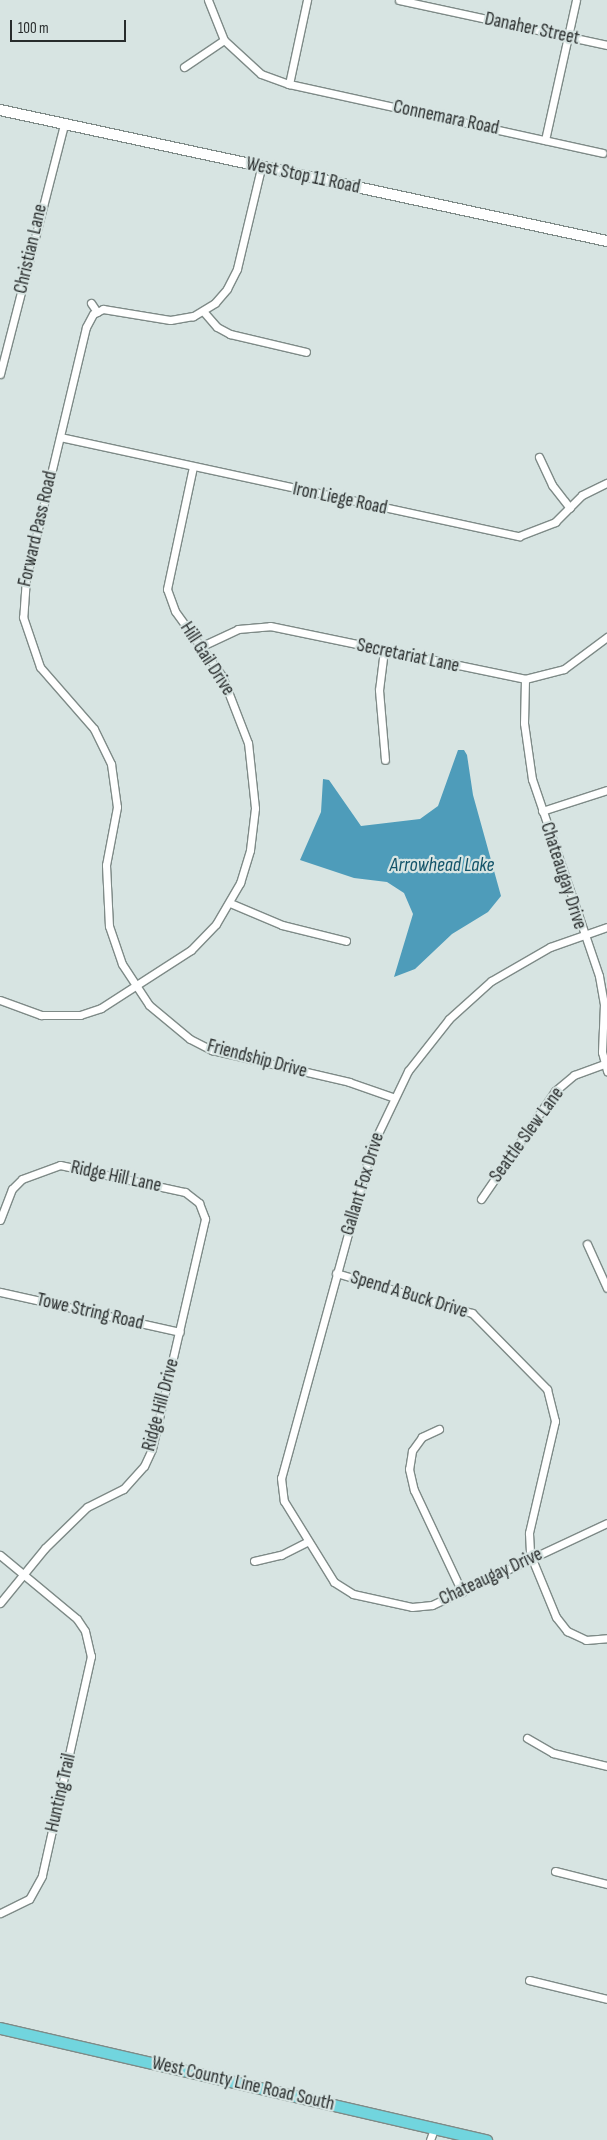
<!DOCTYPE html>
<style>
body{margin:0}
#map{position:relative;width:607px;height:2140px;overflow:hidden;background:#d7e4e2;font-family:"Sofia Sans Condensed",sans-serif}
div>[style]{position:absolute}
.water>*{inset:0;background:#4e9cba}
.roads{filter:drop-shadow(1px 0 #7e8a87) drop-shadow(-1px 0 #7e8a87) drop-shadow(0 1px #7e8a87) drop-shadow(0 -1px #7e8a87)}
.minor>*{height:7px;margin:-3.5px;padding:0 3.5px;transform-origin:3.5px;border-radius:3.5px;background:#fff}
.secondary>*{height:10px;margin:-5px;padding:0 5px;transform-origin:5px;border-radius:5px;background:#fff}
.primary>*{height:11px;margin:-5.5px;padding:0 5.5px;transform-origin:5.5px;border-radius:5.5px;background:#71d5de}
span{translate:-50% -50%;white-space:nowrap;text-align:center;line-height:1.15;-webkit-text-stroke:4.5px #d7e4e2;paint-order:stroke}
.street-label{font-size:19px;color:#282c2c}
.water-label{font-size:20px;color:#115268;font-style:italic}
.scale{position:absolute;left:10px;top:20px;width:116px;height:22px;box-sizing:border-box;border:2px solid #282c2c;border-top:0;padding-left:6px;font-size:15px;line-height:18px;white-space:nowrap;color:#282c2c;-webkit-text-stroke:4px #d7e4e2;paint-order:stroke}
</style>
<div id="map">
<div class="water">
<div style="clip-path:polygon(458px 750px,464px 750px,467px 755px,473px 795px,501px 896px,488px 912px,452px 934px,415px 969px,394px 977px,413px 914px,404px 893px,387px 882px,354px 878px,300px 860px,321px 812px,323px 779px,329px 780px,361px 826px,420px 819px,438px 806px)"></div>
</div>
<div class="roads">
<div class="minor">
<div style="left:208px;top:0;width:43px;rotate:68.2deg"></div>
<div style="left:224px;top:40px;width:50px;rotate:42.6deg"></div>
<div style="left:261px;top:74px;width:30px;rotate:20deg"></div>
<div style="left:289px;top:84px;width:321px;rotate:12.4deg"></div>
<div style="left:399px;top:0;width:213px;rotate:12.2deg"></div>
<div style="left:184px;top:67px;width:48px;rotate:-34deg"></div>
<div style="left:289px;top:84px;width:86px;rotate:-77.9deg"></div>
<div style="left:545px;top:140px;width:143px;rotate:-77.5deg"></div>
<div style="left:261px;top:168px;width:104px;rotate:103.4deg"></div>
<div style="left:237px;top:269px;width:22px;rotate:117deg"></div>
<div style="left:227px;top:289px;width:18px;rotate:131deg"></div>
<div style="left:215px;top:303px;width:26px;rotate:149deg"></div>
<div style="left:193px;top:316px;width:23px;rotate:170deg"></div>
<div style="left:170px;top:320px;width:68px;rotate:-170.7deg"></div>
<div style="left:103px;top:309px;width:11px;rotate:153deg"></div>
<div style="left:93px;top:314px;width:15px;rotate:118deg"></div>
<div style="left:86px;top:327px;width:258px;rotate:103.4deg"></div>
<div style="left:26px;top:578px;width:39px;rotate:94deg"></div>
<div style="left:23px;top:617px;width:53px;rotate:71.2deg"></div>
<div style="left:40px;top:667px;width:82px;rotate:48.9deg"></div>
<div style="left:94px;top:729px;width:39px;rotate:64deg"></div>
<div style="left:111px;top:764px;width:43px;rotate:82.1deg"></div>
<div style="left:117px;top:807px;width:59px;rotate:100.7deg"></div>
<div style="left:106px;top:865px;width:61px;rotate:87.2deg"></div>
<div style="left:109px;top:926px;width:40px;rotate:71.1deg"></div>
<div style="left:122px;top:964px;width:49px;rotate:56.6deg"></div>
<div style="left:149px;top:1005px;width:53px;rotate:39.7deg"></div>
<div style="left:190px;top:1039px;width:25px;rotate:27deg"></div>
<div style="left:212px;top:1050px;width:141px;rotate:13.1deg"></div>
<div style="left:349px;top:1082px;width:46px;rotate:19.2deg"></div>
<div style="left:91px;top:303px;width:11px;rotate:56deg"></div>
<div style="left:203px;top:311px;width:21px;rotate:49deg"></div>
<div style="left:217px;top:327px;width:15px;rotate:28deg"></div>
<div style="left:230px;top:334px;width:78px;rotate:13.3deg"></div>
<div style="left:0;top:374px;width:258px;rotate:-75.6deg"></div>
<div style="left:60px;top:437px;width:470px;rotate:12.2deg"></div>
<div style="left:519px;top:536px;width:39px;rotate:-21deg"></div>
<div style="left:555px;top:522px;width:38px;rotate:-45deg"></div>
<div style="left:582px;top:495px;width:28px;rotate:-26deg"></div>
<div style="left:539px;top:457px;width:31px;rotate:65deg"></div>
<div style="left:552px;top:485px;width:29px;rotate:52deg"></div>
<div style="left:202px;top:646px;width:40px;rotate:-25deg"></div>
<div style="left:238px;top:629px;width:32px;rotate:-5deg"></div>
<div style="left:270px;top:626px;width:260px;rotate:11.7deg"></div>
<div style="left:525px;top:679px;width:40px;rotate:-14.4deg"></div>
<div style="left:564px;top:669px;width:54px;rotate:-36.7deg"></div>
<div style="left:384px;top:650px;width:40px;rotate:97.1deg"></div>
<div style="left:379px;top:690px;width:70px;rotate:85.1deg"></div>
<div style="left:525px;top:679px;width:44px;rotate:91.3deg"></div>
<div style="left:524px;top:723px;width:57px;rotate:81.9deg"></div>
<div style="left:532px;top:779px;width:208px;rotate:71.2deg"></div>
<div style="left:599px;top:976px;width:28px;rotate:80deg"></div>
<div style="left:604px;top:1004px;width:48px;rotate:92.4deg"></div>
<div style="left:602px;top:1052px;width:20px;rotate:75deg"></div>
<div style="left:542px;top:811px;width:68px;rotate:-17.9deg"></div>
<div style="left:230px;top:903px;width:56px;rotate:22.9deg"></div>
<div style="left:282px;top:925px;width:66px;rotate:14deg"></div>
<div style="left:607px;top:927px;width:60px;rotate:160.7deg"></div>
<div style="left:550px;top:947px;width:68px;rotate:150deg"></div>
<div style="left:491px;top:981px;width:57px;rotate:137.9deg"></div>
<div style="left:449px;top:1019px;width:66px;rotate:128.3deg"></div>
<div style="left:408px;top:1071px;width:83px;rotate:115.6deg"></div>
<div style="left:372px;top:1146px;width:344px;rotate:105.3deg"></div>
<div style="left:281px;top:1478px;width:23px;rotate:83deg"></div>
<div style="left:284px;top:1501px;width:95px;rotate:58.3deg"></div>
<div style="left:334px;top:1582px;width:22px;rotate:32deg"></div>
<div style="left:353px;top:1594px;width:60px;rotate:12.4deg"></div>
<div style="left:412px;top:1607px;width:20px;rotate:-6deg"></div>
<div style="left:432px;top:1605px;width:193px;rotate:-25.1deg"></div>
<div style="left:0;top:1000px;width:44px;rotate:20.1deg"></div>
<div style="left:41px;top:1015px;width:39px"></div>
<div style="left:80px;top:1015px;width:22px;rotate:-18deg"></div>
<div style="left:101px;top:1008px;width:107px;rotate:-32.8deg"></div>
<div style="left:191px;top:950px;width:36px;rotate:-46deg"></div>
<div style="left:216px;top:924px;width:48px;rotate:-59.7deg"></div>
<div style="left:240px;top:883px;width:34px;rotate:-73deg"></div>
<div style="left:250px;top:850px;width:42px;rotate:-83.2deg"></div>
<div style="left:255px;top:808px;width:65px;rotate:-96.1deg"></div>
<div style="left:248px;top:743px;width:72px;rotate:-111.2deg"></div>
<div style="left:222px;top:676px;width:80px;rotate:-125.9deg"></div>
<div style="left:175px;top:611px;width:23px;rotate:-110deg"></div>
<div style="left:167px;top:589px;width:125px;rotate:-78deg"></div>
<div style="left:481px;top:1199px;width:131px;rotate:-55.6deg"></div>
<div style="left:555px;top:1091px;width:25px;rotate:-40deg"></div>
<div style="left:574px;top:1075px;width:32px;rotate:-20deg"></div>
<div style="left:0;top:1220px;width:33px;rotate:-69deg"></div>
<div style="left:12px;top:1189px;width:14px;rotate:-45deg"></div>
<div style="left:22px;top:1179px;width:40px;rotate:-20.2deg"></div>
<div style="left:60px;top:1165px;width:128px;rotate:12.2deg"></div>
<div style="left:185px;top:1192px;width:18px;rotate:38deg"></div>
<div style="left:199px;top:1203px;width:17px;rotate:69deg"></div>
<div style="left:205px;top:1219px;width:236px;rotate:103deg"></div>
<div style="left:152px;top:1449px;width:19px;rotate:115deg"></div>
<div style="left:144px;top:1466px;width:31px;rotate:132deg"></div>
<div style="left:123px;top:1489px;width:40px;rotate:153.4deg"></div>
<div style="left:87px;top:1507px;width:59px;rotate:135.7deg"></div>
<div style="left:45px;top:1548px;width:71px;rotate:129.3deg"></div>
<div style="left:587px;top:1244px;width:48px;rotate:65.6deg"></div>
<div style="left:336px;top:1273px;width:142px;rotate:16.4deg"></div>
<div style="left:472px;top:1313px;width:107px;rotate:45.4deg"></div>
<div style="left:547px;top:1389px;width:33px;rotate:76deg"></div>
<div style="left:555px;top:1421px;width:115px;rotate:103.1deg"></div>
<div style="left:529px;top:1533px;width:21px;rotate:87deg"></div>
<div style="left:530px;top:1554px;width:68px;rotate:67.6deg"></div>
<div style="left:556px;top:1617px;width:18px;rotate:52deg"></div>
<div style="left:567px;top:1631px;width:21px;rotate:25deg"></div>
<div style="left:586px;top:1640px;width:21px;rotate:-5deg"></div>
<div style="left:0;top:1292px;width:184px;rotate:12.5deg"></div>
<div style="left:439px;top:1429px;width:19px;rotate:155deg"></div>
<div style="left:422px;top:1437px;width:17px;rotate:126deg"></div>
<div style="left:412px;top:1451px;width:18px;rotate:99deg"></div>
<div style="left:409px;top:1469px;width:22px;rotate:77deg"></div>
<div style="left:414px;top:1490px;width:113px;rotate:64.8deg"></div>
<div style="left:0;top:1555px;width:100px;rotate:39.7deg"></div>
<div style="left:77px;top:1619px;width:14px;rotate:56deg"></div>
<div style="left:85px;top:1631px;width:26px;rotate:77deg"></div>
<div style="left:91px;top:1656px;width:225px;rotate:102.6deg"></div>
<div style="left:42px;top:1876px;width:26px;rotate:119deg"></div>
<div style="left:29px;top:1899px;width:32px;rotate:154deg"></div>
<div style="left:254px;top:1561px;width:28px;rotate:-13deg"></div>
<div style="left:281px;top:1555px;width:28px;rotate:-27deg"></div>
<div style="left:527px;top:1738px;width:30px;rotate:30deg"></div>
<div style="left:553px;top:1753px;width:56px;rotate:13.5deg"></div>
<div style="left:555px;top:1871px;width:54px;rotate:14deg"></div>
<div style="left:529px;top:1980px;width:80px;rotate:13.7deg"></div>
<div style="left:430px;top:2140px;width:12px;rotate:-70deg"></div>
</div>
<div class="secondary">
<div style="left:0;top:110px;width:621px;rotate:12.18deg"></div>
</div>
<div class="primary">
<div style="left:0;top:2028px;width:499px;rotate:13deg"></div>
</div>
</div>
<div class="street-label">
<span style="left:532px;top:29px;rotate:12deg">Danaher Street</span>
<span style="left:446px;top:118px;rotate:12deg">Connemara Road</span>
<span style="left:303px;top:176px;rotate:12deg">West Stop 11 Road</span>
<span style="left:31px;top:249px;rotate:-77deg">Christian Lane</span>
<span style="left:340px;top:499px;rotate:12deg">Iron Liege Road</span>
<span style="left:38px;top:529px;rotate:-77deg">Forward Pass Road</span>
<span style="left:408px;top:656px;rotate:12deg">Secretariat Lane</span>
<span style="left:207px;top:659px;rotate:57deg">Hill Gail Drive</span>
<span style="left:563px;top:876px;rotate:72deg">Chateaugay Drive</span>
<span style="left:257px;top:1059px;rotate:15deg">Friendship Drive</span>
<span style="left:527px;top:1135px;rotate:-54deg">Seattle Slew Lane</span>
<span style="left:116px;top:1177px;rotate:12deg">Ridge Hill Lane</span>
<span style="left:363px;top:1184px;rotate:-73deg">Gallant Fox Drive</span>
<span style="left:409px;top:1295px;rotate:17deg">Spend A Buck Drive</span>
<span style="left:90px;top:1312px;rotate:13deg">Towe String Road</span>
<span style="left:161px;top:1405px;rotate:-75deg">Ridge Hill Drive</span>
<span style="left:491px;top:1577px;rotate:-25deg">Chateaugay Drive</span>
<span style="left:61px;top:1793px;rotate:-77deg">Hunting Trail</span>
<span style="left:243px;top:2084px;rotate:13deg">West County Line Road South</span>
</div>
<div class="water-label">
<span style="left:442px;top:865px">Arrowhead Lake</span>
</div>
<div class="scale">100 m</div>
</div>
